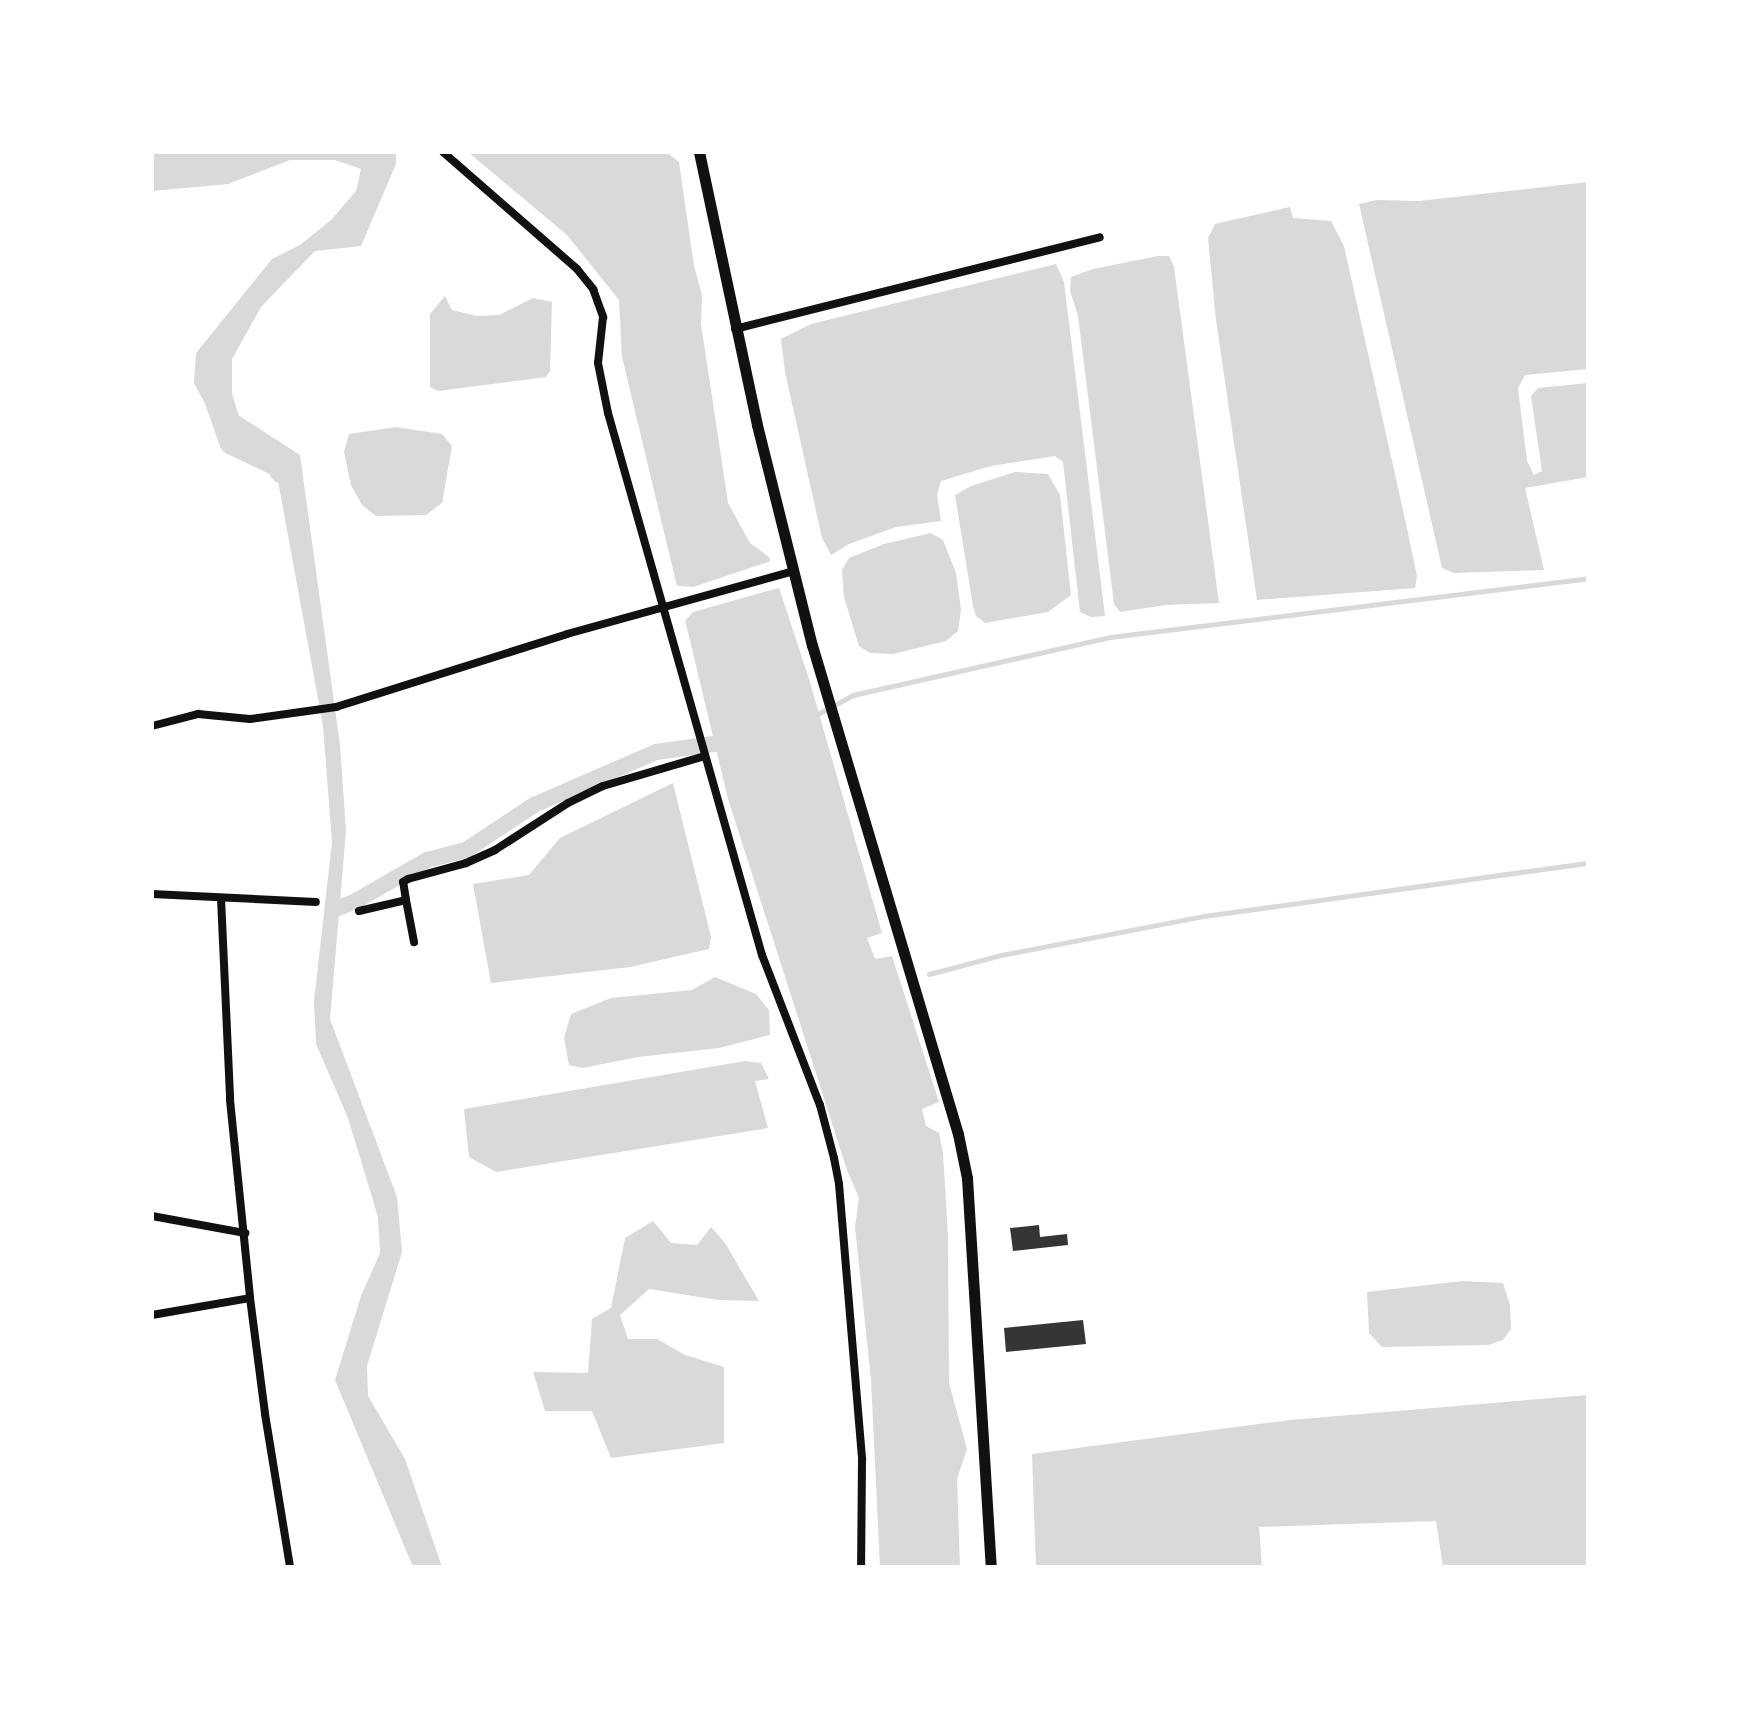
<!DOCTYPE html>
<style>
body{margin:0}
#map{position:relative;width:1740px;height:1719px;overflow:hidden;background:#fff;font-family:Ubuntu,sans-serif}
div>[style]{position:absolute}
.water>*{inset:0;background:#d9d9d9}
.pier>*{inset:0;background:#fff}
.stream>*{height:5px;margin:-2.5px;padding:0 2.5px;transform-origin:2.5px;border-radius:2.5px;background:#d9d9d9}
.canal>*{height:16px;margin:-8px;padding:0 8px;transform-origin:8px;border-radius:8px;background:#d9d9d9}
.river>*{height:28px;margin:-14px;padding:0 14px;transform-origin:14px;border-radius:14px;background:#d9d9d9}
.building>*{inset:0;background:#353535}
.minor>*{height:8px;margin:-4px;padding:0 4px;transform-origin:4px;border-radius:4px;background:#111}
.tertiary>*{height:11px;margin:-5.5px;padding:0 5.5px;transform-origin:5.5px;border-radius:5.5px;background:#111}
span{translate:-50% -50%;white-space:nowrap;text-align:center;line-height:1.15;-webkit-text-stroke:6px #fff;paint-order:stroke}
.frame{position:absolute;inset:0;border:154px solid #fff;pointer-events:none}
</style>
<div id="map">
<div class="water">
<div style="clip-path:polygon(152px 152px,396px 152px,396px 164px,361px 246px,315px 251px,261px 307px,232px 359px,232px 393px,238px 415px,300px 455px,340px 745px,346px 831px,330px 1019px,397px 1197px,402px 1252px,367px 1366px,368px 1396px,405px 1459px,442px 1567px,413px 1567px,335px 1380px,361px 1296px,380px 1253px,378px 1217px,348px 1118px,316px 1044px,314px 1001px,332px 842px,323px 726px,276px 470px,216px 424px,194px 383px,196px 353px,272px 259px,300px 245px,331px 220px,356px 191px,361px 169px,335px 160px,290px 160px,228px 184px,152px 191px)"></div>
<div style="clip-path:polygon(468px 152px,646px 152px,669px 154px,679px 162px,694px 266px,702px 295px,701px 324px,728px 503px,750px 543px,769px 557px,809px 679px,882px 933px,867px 938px,875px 959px,892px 956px,939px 1102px,922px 1109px,926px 1126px,939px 1133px,943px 1153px,948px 1236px,949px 1383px,967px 1449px,957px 1479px,960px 1567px,880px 1567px,871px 1380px,855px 1227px,859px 1198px,847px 1170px,728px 799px,622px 357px,619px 300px,567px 235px)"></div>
<div style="clip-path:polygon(1588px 182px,1588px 369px,1525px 375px,1518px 388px,1527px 461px,1534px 475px,1542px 471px,1531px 396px,1538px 388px,1588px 383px,1588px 477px,1525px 488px,1544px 570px,1454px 573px,1442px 568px,1359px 204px,1377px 200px,1419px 201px)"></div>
<div style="clip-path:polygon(1290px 207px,1293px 218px,1331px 221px,1344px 246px,1405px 519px,1417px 576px,1415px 588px,1257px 600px,1216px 320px,1208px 238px,1215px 224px)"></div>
<div style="clip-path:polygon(1158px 256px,1169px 256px,1174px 267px,1219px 603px,1166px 605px,1120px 612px,1114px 604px,1078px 316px,1070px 291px,1071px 277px,1093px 269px)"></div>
<div style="clip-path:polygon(1056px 264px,1064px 282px,1105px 616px,1091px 617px,1080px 612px,1063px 462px,1055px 456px,991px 466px,941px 481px,937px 495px,941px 521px,896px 527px,849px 544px,831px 555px,822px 538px,785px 372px,781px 339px,811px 324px)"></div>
<div style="clip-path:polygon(445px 296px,452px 310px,477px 316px,499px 315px,533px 298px,552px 302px,550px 371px,546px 377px,438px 391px,430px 387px,430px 314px)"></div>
<div style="clip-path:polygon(396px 427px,442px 434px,452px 446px,442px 503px,426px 515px,376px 516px,362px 505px,351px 485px,344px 452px,349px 434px)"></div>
<div style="clip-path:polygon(1015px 472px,1048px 474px,1060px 495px,1071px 595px,1048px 612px,985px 623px,976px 616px,973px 606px,955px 495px,971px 486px)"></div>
<div style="clip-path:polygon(931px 533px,943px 540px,956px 573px,961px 610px,958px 631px,946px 641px,893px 654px,870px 653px,859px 646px,844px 597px,842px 570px,849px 558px,884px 544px)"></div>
<div style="clip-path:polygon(673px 783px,711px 937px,709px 949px,630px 967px,491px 983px,473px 884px,529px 875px,560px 838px)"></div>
<div style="clip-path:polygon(715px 977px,756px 994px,769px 1010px,770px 1035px,719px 1048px,638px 1057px,582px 1068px,569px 1065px,564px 1038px,571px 1014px,611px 998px,692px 990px)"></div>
<div style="clip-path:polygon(745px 1061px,761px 1063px,769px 1079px,755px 1081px,768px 1128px,496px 1172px,469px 1157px,464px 1109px)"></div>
<div style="clip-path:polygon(653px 1221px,671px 1243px,697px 1245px,711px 1227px,725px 1243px,759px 1301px,718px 1300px,649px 1289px,620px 1315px,628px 1339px,657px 1339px,685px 1355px,724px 1367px,724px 1443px,611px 1458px,592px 1411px,545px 1411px,533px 1372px,588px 1373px,592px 1319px,611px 1308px,625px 1238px)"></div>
<div style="clip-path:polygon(1462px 1281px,1503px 1283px,1510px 1305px,1511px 1329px,1503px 1340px,1488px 1345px,1382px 1347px,1369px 1333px,1367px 1292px)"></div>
<div style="clip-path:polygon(1588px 1395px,1588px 1567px,1443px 1567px,1436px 1521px,1259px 1527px,1262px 1567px,1036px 1567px,1032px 1454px,1290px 1420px)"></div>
</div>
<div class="pier">
<div style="clip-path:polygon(774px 560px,782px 587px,693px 612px,682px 624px,670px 585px,693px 587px)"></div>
</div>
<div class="stream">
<div style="left:816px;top:715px;width:42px;rotate:-28.4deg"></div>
<div style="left:853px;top:695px;width:263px;rotate:-12.7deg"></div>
<div style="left:1110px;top:637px;width:482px;rotate:-7deg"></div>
<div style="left:929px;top:974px;width:74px;rotate:-14.8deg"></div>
<div style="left:1001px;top:955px;width:207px;rotate:-10.9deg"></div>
<div style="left:1204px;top:916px;width:388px;rotate:-7.9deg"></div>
</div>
<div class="canal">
<div style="left:333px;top:910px;width:22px;rotate:-21deg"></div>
<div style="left:354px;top:902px;width:84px;rotate:-29.9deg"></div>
<div style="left:427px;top:860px;width:40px;rotate:-14.4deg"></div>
<div style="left:466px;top:850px;width:82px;rotate:-33.5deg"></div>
<div style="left:534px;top:805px;width:133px;rotate:-23.5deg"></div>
<div style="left:656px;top:752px;width:80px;rotate:-7.9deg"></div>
</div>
<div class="river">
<div style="left:219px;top:401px;width:42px;rotate:70.7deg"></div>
<div style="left:233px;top:441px;width:53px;rotate:25.6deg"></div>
<div style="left:281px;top:464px;width:6px;rotate:72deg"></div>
</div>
<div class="building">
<div style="clip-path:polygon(1039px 1225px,1040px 1237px,1067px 1234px,1068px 1245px,1013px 1251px,1010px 1228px)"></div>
<div style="clip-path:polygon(1083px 1320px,1086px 1344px,1006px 1352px,1004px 1328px)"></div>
</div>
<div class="minor">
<div style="left:443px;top:152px;width:178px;rotate:41.1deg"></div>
<div style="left:577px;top:269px;width:26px;rotate:51deg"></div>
<div style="left:593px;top:289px;width:30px;rotate:70deg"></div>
<div style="left:603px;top:317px;width:46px;rotate:96.2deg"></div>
<div style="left:598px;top:363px;width:51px;rotate:78.7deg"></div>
<div style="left:608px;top:413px;width:563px;rotate:74.14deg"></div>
<div style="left:762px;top:955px;width:161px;rotate:68.9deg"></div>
<div style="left:820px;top:1105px;width:55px;rotate:75.2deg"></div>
<div style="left:834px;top:1158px;width:26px;rotate:79deg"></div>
<div style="left:839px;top:1184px;width:277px;rotate:85.2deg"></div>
<div style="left:862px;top:1460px;width:107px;rotate:90.5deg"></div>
<div style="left:735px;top:329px;width:376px;rotate:-14.1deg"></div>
<div style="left:152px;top:726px;width:48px;rotate:-14.6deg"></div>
<div style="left:198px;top:714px;width:52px;rotate:5.5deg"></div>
<div style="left:250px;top:719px;width:87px;rotate:-7.9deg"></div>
<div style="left:336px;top:707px;width:242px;rotate:-17.5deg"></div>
<div style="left:567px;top:634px;width:236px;rotate:-15.5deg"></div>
<div style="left:152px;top:894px;width:164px;rotate:2.8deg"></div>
<div style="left:221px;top:898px;width:202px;rotate:87.4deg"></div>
<div style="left:230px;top:1100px;width:199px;rotate:84.2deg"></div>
<div style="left:406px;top:900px;width:43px;rotate:79.2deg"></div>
<div style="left:359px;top:911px;width:48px;rotate:-13.2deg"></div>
<div style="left:406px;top:900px;width:18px;rotate:-99deg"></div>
<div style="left:403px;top:882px;width:6px;rotate:-31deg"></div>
<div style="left:408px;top:879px;width:60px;rotate:-15.4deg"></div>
<div style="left:466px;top:863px;width:32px;rotate:-24deg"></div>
<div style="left:495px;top:850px;width:87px;rotate:-32.8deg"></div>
<div style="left:568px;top:803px;width:39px;rotate:-26deg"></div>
<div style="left:603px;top:786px;width:106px;rotate:-16.4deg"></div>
<div style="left:152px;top:1216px;width:95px;rotate:10.4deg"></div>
<div style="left:152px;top:1315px;width:99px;rotate:-9.8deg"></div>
<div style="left:250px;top:1298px;width:117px;rotate:82.6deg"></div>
<div style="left:265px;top:1414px;width:155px;rotate:80.7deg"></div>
</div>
<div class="tertiary">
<div style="left:699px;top:152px;width:279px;rotate:78deg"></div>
<div style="left:757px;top:425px;width:227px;rotate:76deg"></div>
<div style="left:812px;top:645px;width:510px;rotate:73.38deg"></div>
<div style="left:958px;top:1134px;width:45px;rotate:78.4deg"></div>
<div style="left:967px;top:1178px;width:390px;rotate:86.5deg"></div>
</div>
<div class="frame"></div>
</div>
